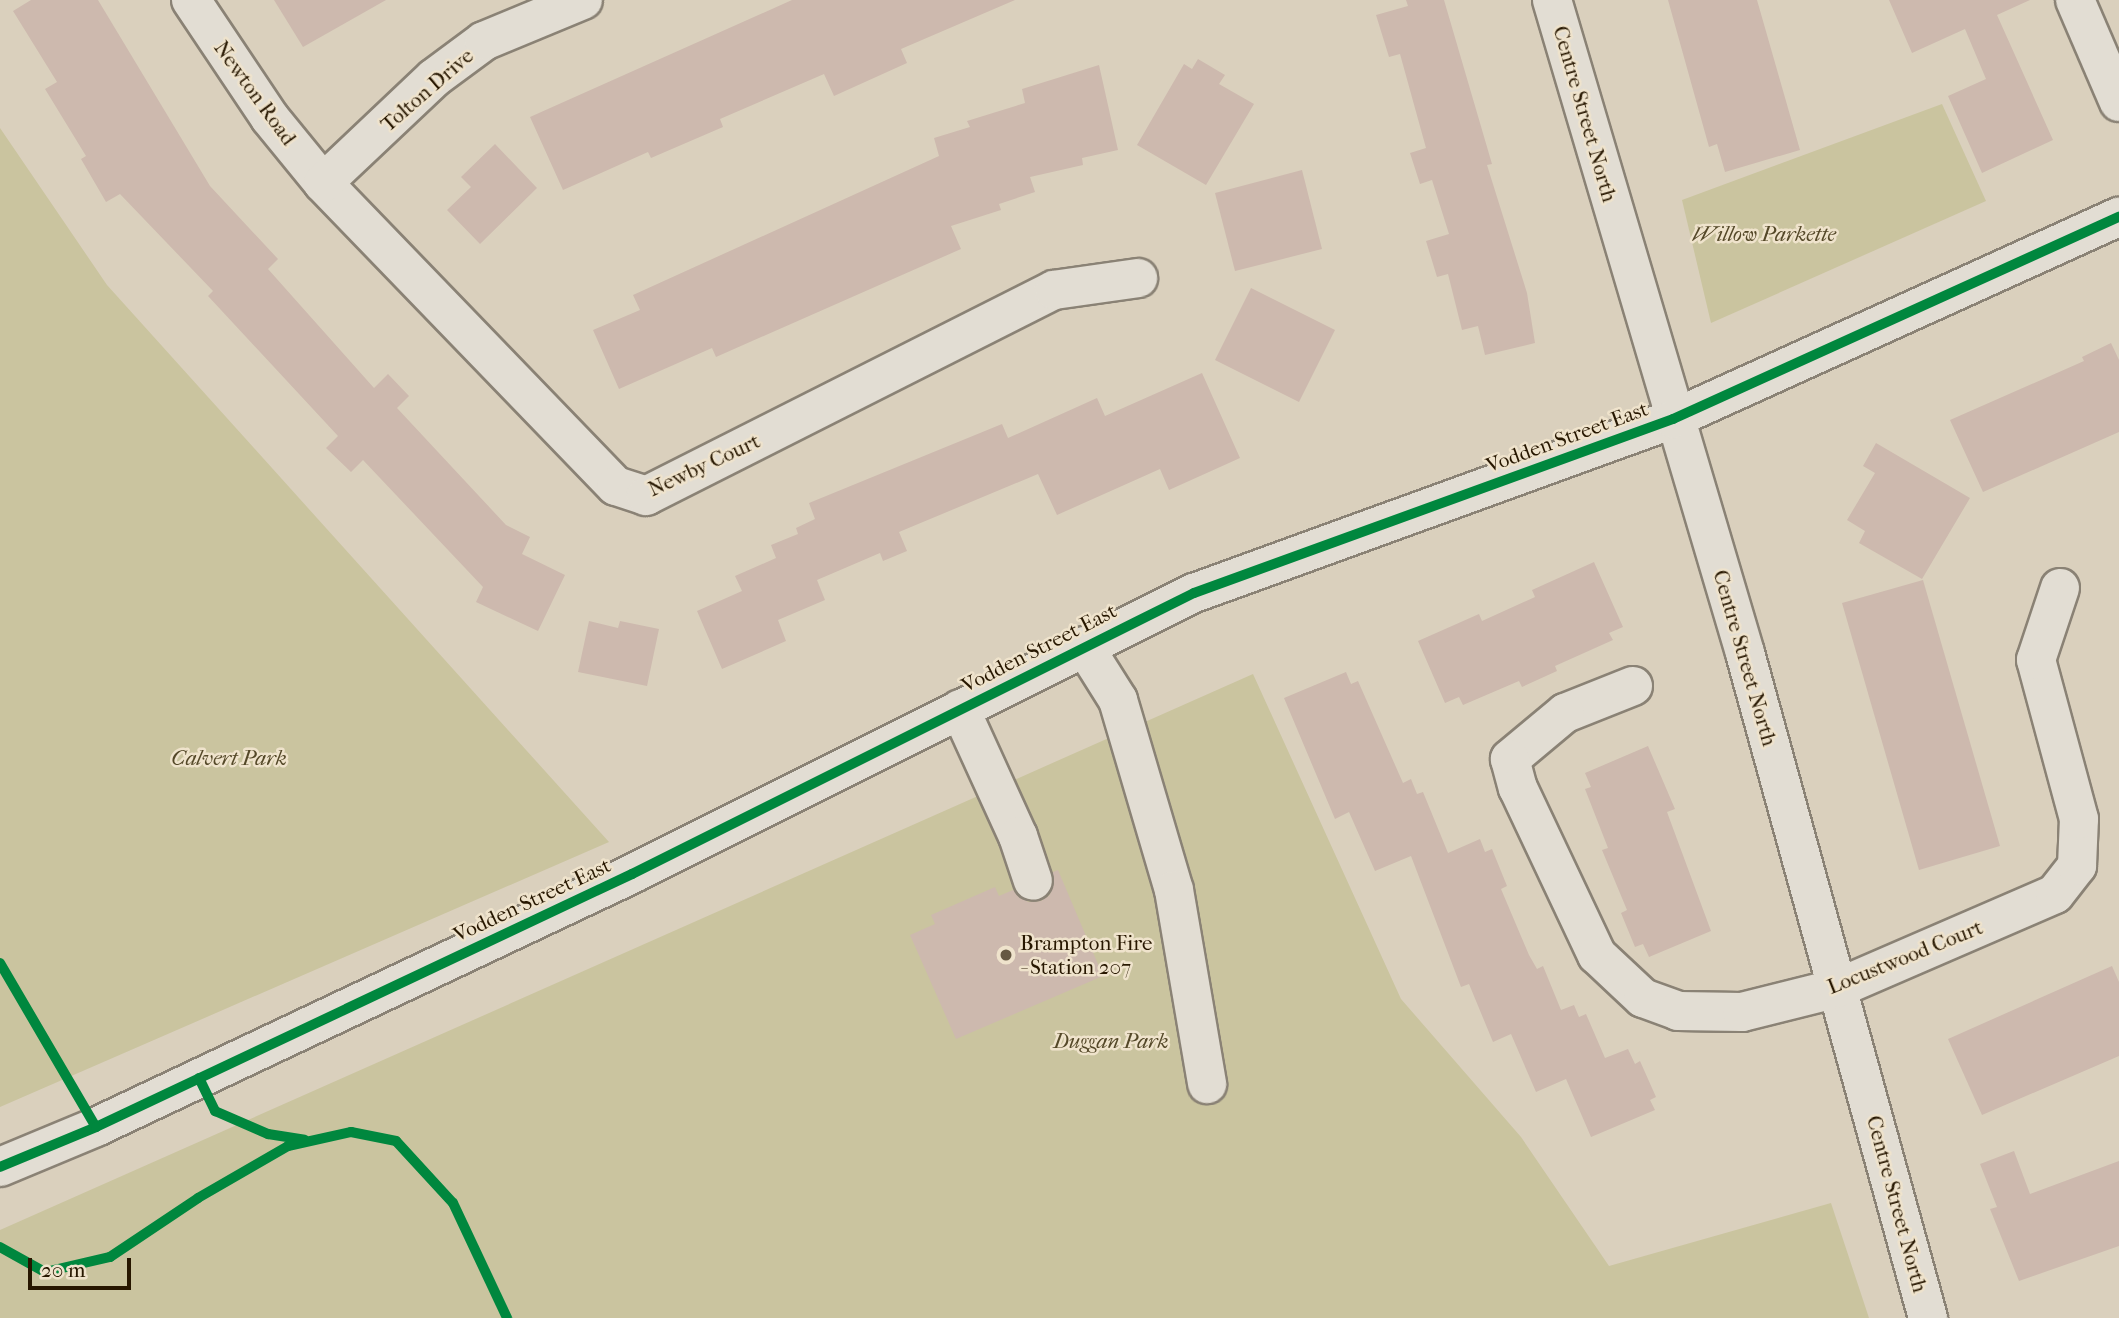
<!DOCTYPE html>
<style>
body{margin:0}
#map{position:relative;width:2119px;height:1318px;overflow:hidden;background:#dad0bd;font-family:"IM FELL French Canon",serif}
div>[style]{position:absolute}
.green>*{inset:0;background:#cac49f}
.building>*{inset:0;background:#cdb9ae}
.roads{filter:drop-shadow(2px 0 #8a8275) drop-shadow(-2px 0 #8a8275) drop-shadow(0 2px #8a8275) drop-shadow(0 -2px #8a8275)}
.minor>*{height:38px;margin:-19px;padding:0 19px;transform-origin:19px;border-radius:19px;background:#e2ddd3}
.cycleway>*{height:10px;margin:-5px;padding:0 5px;transform-origin:5px;border-radius:5px;background:#00873e}
.dots>*{width:19px;height:19px;translate:-50% -50%;box-sizing:border-box;border:4px solid #efe3cc;border-radius:50%}
span{translate:-50% -50%;white-space:nowrap;text-align:center;line-height:1.15;-webkit-text-stroke:5px #efe3cc;paint-order:stroke}
.street-label{font-size:21px;color:#271700}
.park-label{font-size:21px;color:#544828;font-style:italic}
.poi-label{font-size:21px;color:#271700}
.left{translate:0 -50%;text-align:left}
.scale{position:absolute;left:28px;top:1258px;width:103px;height:32px;box-sizing:border-box;border:4px solid #271700;border-top:0;padding-left:9px;font-size:21px;line-height:24px;white-space:nowrap;color:#271700;-webkit-text-stroke:5px #efe3cc;paint-order:stroke}
</style>
<div id="map">
<div class="green">
<div style="clip-path:polygon(1942px 104px,1986px 201px,1711px 323px,1682px 200px)"></div>
<div style="clip-path:polygon(0 128px,107px 285px,609px 842px,0 1107px)"></div>
<div style="clip-path:polygon(1253px 674px,1401px 999px,1521px 1137px,1609px 1266px,1831px 1203px,1869px 1318px,0 1318px,0 1230px)"></div>
</div>
<div class="building">
<div style="clip-path:polygon(31px 0,98px 0,210px 186px,278px 259px,268px 269px,374px 388px,388px 374px,409px 396px,397px 408px,506px 525px,530px 537px,522px 554px,565px 575px,538px 631px,476px 602px,483px 587px,363px 460px,351px 472px,326px 448px,338px 436px,208px 296px,213px 291px,120px 194px,106px 202px,81px 159px,86px 156px,45px 89px,57px 82px,13px 11px)"></div>
<div style="clip-path:polygon(274px 0,386px 0,303px 47px)"></div>
<div style="clip-path:polygon(792px 0,1015px 0,901px 49px,907px 63px,834px 96px,824px 74px,720px 119px,723px 127px,651px 158px,648px 152px,563px 190px,530px 117px)"></div>
<div style="clip-path:polygon(1406px 0,1444px 0,1492px 164px,1487px 165px,1527px 293px,1535px 343px,1485px 355px,1478px 326px,1462px 330px,1448px 274px,1437px 277px,1426px 241px,1449px 234px,1432px 180px,1420px 184px,1410px 153px,1426px 148px,1400px 54px,1389px 57px,1376px 15px,1408px 6px)"></div>
<div style="clip-path:polygon(1668px 0,1757px 0,1800px 150px,1725px 172px,1717px 144px,1709px 147px)"></div>
<div style="clip-path:polygon(1889px 0,2030px 0,1997px 15px,2053px 140px,1982px 173px,1948px 96px,1986px 79px,1965px 29px,1912px 53px)"></div>
<div style="clip-path:polygon(1198px 59px,1225px 75px,1219px 84px,1254px 104px,1206px 185px,1137px 145px,1184px 64px,1192px 69px)"></div>
<div style="clip-path:polygon(1099px 65px,1118px 150px,1082px 158px,1083px 165px,1030px 177px,1035px 192px,999px 204px,1001px 210px,951px 226px,961px 249px,716px 357px,712px 348px,619px 389px,593px 330px,640px 310px,633px 295px,939px 156px,934px 138px,970px 127px,967px 121px,1025px 103px,1022px 89px)"></div>
<div style="clip-path:polygon(495px 144px,537px 188px,480px 244px,447px 210px,471px 187px,461px 177px)"></div>
<div style="clip-path:polygon(1302px 170px,1322px 249px,1235px 271px,1215px 193px)"></div>
<div style="clip-path:polygon(1251px 288px,1335px 330px,1299px 402px,1215px 360px)"></div>
<div style="clip-path:polygon(2111px 343px,2119px 360px,2119px 432px,1983px 492px,1950px 420px,2084px 361px,2082px 357px)"></div>
<div style="clip-path:polygon(1202px 373px,1240px 458px,1169px 490px,1160px 469px,1057px 515px,1038px 474px,899px 532px,907px 551px,883px 561px,880px 553px,817px 580px,825px 600px,778px 620px,786px 641px,722px 669px,697px 611px,742px 591px,735px 576px,776px 558px,771px 545px,798px 534px,796px 528px,815px 519px,809px 503px,1002px 424px,1008px 438px,1097px 398px,1105px 416px)"></div>
<div style="clip-path:polygon(1876px 443px,1970px 498px,1922px 579px,1859px 543px,1865px 531px,1847px 520px,1875px 473px,1863px 466px)"></div>
<div style="clip-path:polygon(1594px 562px,1623px 627px,1609px 633px,1613px 640px,1555px 666px,1557px 671px,1522px 687px,1519px 681px,1463px 705px,1459px 697px,1445px 703px,1418px 641px,1479px 614px,1482px 621px,1535px 597px,1532px 590px)"></div>
<div style="clip-path:polygon(1923px 580px,2000px 846px,1919px 870px,1842px 603px)"></div>
<div style="clip-path:polygon(589px 621px,618px 628px,620px 621px,659px 629px,647px 686px,578px 672px)"></div>
<div style="clip-path:polygon(1346px 672px,1351px 684px,1358px 681px,1403px 783px,1411px 779px,1417px 794px,1423px 792px,1448px 853px,1480px 839px,1485px 852px,1492px 849px,1507px 886px,1501px 889px,1529px 955px,1537px 969px,1543px 966px,1561px 1010px,1574px 1005px,1579px 1017px,1586px 1014px,1605px 1058px,1628px 1049px,1635px 1064px,1640px 1061px,1656px 1097px,1650px 1100px,1655px 1110px,1591px 1137px,1566px 1079px,1536px 1092px,1511px 1034px,1493px 1042px,1469px 984px,1461px 987px,1411px 856px,1375px 871px,1349px 812px,1335px 819px,1284px 698px)"></div>
<div style="clip-path:polygon(1648px 746px,1675px 809px,1667px 812px,1711px 931px,1649px 957px,1643px 944px,1635px 947px,1621px 913px,1627px 910px,1602px 850px,1608px 848px,1585px 789px,1591px 787px,1585px 773px)"></div>
<div style="clip-path:polygon(1058px 870px,1103px 976px,956px 1039px,910px 935px,935px 924px,931px 915px,995px 887px,999px 896px,1013px 890px,1028px 902px,1041px 901px,1050px 895px,1053px 872px)"></div>
<div style="clip-path:polygon(2112px 966px,2119px 982px,2119px 1056px,1982px 1115px,1948px 1039px)"></div>
<div style="clip-path:polygon(2014px 1151px,2030px 1194px,2119px 1161px,2119px 1246px,2019px 1281px,1990px 1209px,1997px 1207px,1980px 1164px)"></div>
</div>
<div class="roads">
<div class="minor">
<div style="left:191px;top:0;width:142px;rotate:56.2deg"></div>
<div style="left:270px;top:118px;width:84px;rotate:50.8deg"></div>
<div style="left:323px;top:183px;width:421px;rotate:46deg"></div>
<div style="left:616px;top:486px;width:32px;rotate:18deg"></div>
<div style="left:646px;top:496px;width:457px;rotate:-26.8deg"></div>
<div style="left:1054px;top:290px;width:85px;rotate:-8.1deg"></div>
<div style="left:1552px;top:0;width:681px;rotate:73.53deg"></div>
<div style="left:1745px;top:653px;width:690px;rotate:74.61deg"></div>
<div style="left:2075px;top:0;width:111px;rotate:66.7deg"></div>
<div style="left:323px;top:183px;width:153px;rotate:-43.4deg"></div>
<div style="left:434px;top:78px;width:62px;rotate:-36.5deg"></div>
<div style="left:484px;top:41px;width:107px;rotate:-22.5deg"></div>
<div style="left:1084px;top:646px;width:64px;rotate:57.8deg"></div>
<div style="left:1118px;top:700px;width:198px;rotate:73.6deg"></div>
<div style="left:1174px;top:890px;width:197px;rotate:80.3deg"></div>
<div style="left:1633px;top:686px;width:73px;rotate:158.3deg"></div>
<div style="left:1565px;top:713px;width:72px;rotate:140.1deg"></div>
<div style="left:1510px;top:759px;width:30px;rotate:75deg"></div>
<div style="left:1518px;top:788px;width:185px;rotate:64.7deg"></div>
<div style="left:1597px;top:955px;width:63px;rotate:43.1deg"></div>
<div style="left:1643px;top:998px;width:37px;rotate:20deg"></div>
<div style="left:1678px;top:1011px;width:64px;rotate:0.9deg"></div>
<div style="left:1742px;top:1012px;width:99px;rotate:-14deg"></div>
<div style="left:1838px;top:988px;width:236px;rotate:-23.4deg"></div>
<div style="left:2055px;top:894px;width:36px;rotate:-52deg"></div>
<div style="left:2077px;top:866px;width:47px;rotate:-87.6deg"></div>
<div style="left:2079px;top:819px;width:165px;rotate:-105.1deg"></div>
<div style="left:2036px;top:660px;width:76px;rotate:-71.6deg"></div>
<div style="left:960px;top:709px;width:140px;rotate:65.5deg"></div>
<div style="left:1018px;top:836px;width:47px;rotate:71.6deg"></div>
<div style="left:0;top:1167px;width:104px;rotate:-22.6deg"></div>
<div style="left:96px;top:1127px;width:593px;rotate:-25.27deg"></div>
<div style="left:632px;top:874px;width:628px;rotate:-26.57deg"></div>
<div style="left:1194px;top:593px;width:510px;rotate:-19.96deg"></div>
<div style="left:1673px;top:419px;width:490px;rotate:-24.4deg"></div>
</div>
</div>
<div class="cycleway">
<div style="left:0;top:963px;width:190px;rotate:59.7deg"></div>
<div style="left:199px;top:1078px;width:37px;rotate:64deg"></div>
<div style="left:215px;top:1111px;width:58px;rotate:23.5deg"></div>
<div style="left:268px;top:1134px;width:37px;rotate:9deg"></div>
<div style="left:0;top:1167px;width:104px;rotate:-22.6deg"></div>
<div style="left:96px;top:1127px;width:593px;rotate:-25.27deg"></div>
<div style="left:632px;top:874px;width:628px;rotate:-26.57deg"></div>
<div style="left:1194px;top:593px;width:510px;rotate:-19.96deg"></div>
<div style="left:1673px;top:419px;width:490px;rotate:-24.4deg"></div>
<div style="left:0;top:1247px;width:51px;rotate:29.1deg"></div>
<div style="left:45px;top:1272px;width:67px;rotate:-13deg"></div>
<div style="left:110px;top:1257px;width:106px;rotate:-33.8deg"></div>
<div style="left:198px;top:1198px;width:104px;rotate:-30deg"></div>
<div style="left:288px;top:1146px;width:65px;rotate:-12.5deg"></div>
<div style="left:351px;top:1132px;width:46px;rotate:11.3deg"></div>
<div style="left:396px;top:1141px;width:84px;rotate:47.4deg"></div>
<div style="left:453px;top:1203px;width:127px;rotate:64.8deg"></div>
</div>
<div class="dots">
<div style="left:1006px;top:955px;background:#665842"></div>
</div>
<div class="street-label">
<span style="left:427px;top:90px;rotate:-41deg">Tolton Drive</span>
<span style="left:255px;top:93px;rotate:54deg">Newton Road</span>
<span style="left:1585px;top:114px;rotate:74deg">Centre Street North</span>
<span style="left:1567px;top:437px;rotate:-20deg">Vodden Street East</span>
<span style="left:704px;top:465px;rotate:-25deg">Newby Court</span>
<span style="left:1039px;top:648px;rotate:-27deg">Vodden Street East</span>
<span style="left:1745px;top:658px;rotate:74deg">Centre Street North</span>
<span style="left:532px;top:900px;rotate:-25deg">Vodden Street East</span>
<span style="left:1905px;top:957px;rotate:-22deg">Locustwood Court</span>
<span style="left:1897px;top:1204px;rotate:75deg">Centre Street North</span>
</div>
<div class="park-label">
<span style="left:1764px;top:234px">Willow Parkette</span>
<span style="left:229px;top:758px">Calvert Park</span>
<span style="left:1111px;top:1041px">Duggan Park</span>
</div>
<div class="poi-label">
<span class="left" style="left:1020px;top:955px">Brampton Fire<br>- Station 207</span>
</div>
<div class="scale">20 m</div>
</div>
